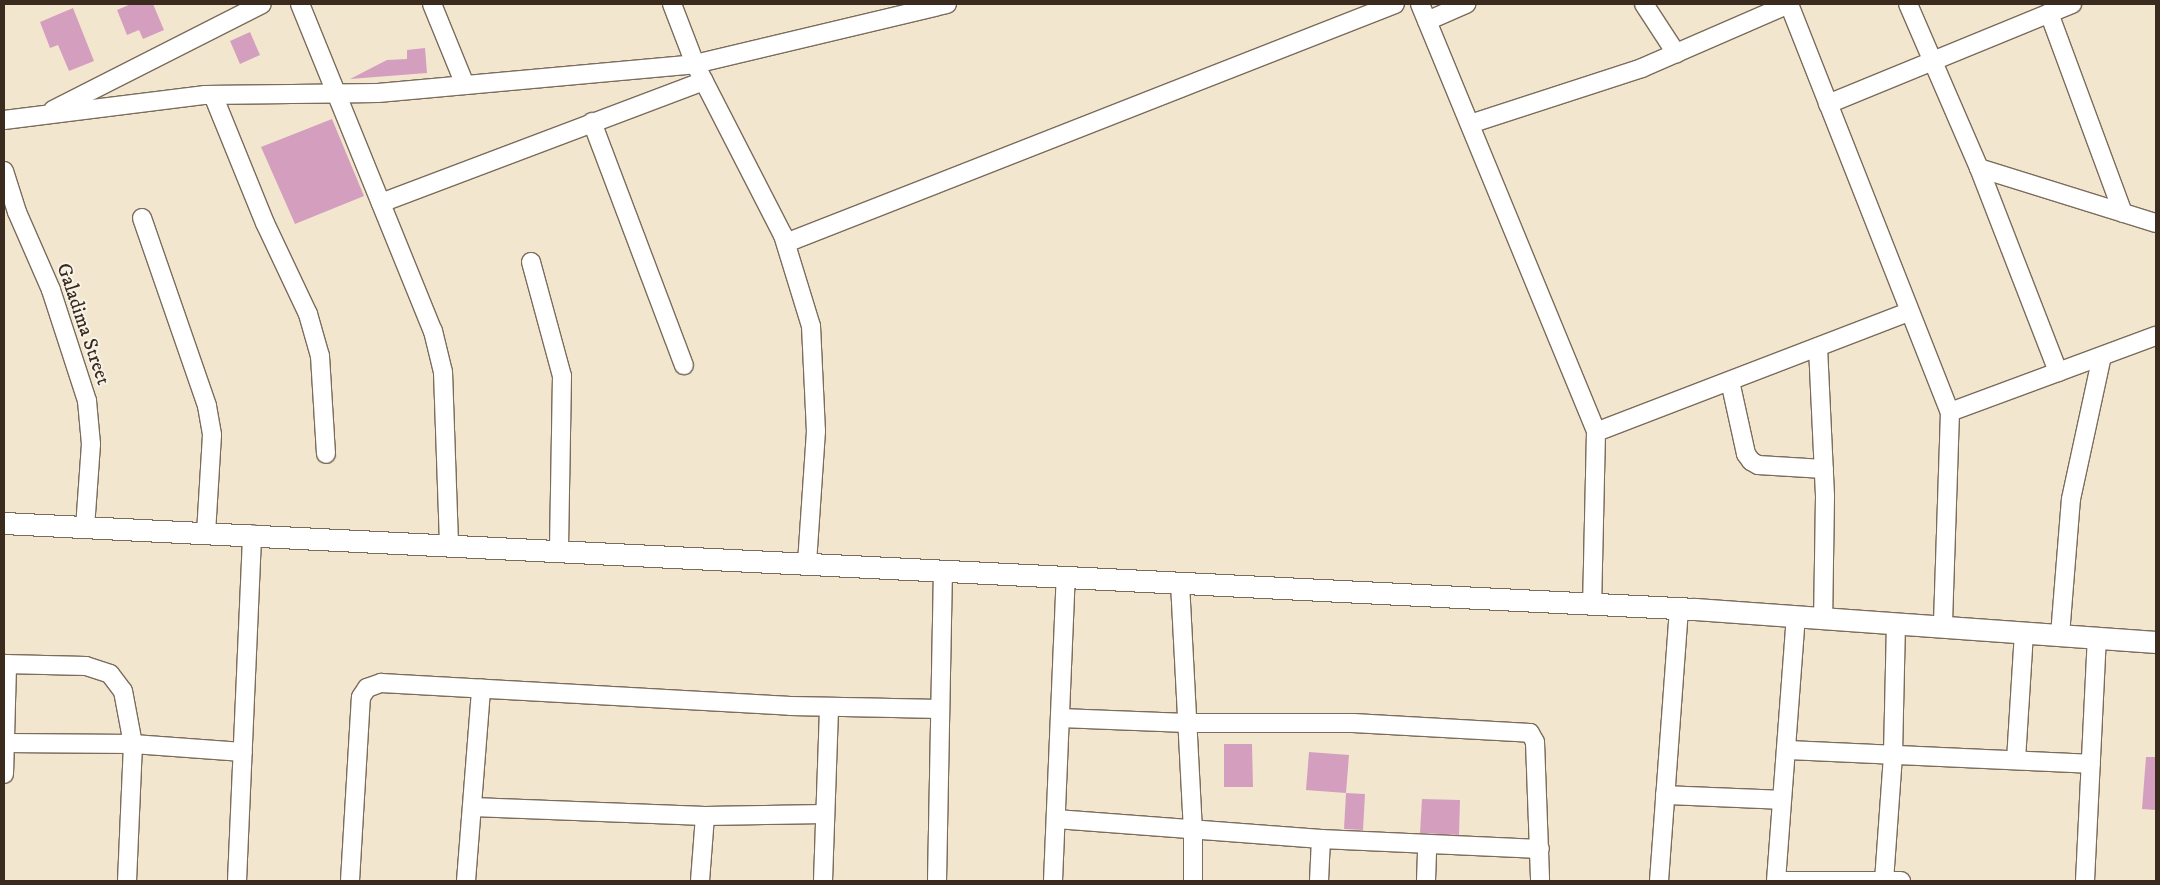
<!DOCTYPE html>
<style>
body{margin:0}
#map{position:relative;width:2160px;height:885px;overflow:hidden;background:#f3e6ce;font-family:"IM FELL DW Pica",serif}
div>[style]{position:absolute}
.building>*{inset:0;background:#d49fbf}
.roads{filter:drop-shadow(1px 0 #7b6c5c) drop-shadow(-1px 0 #7b6c5c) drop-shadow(0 1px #7b6c5c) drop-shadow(0 -1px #7b6c5c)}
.minor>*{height:18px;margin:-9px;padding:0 9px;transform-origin:9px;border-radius:9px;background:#fff}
.tertiary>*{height:21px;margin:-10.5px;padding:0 10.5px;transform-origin:10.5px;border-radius:10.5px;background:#fff}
span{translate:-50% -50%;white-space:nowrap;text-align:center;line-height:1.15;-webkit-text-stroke:4px #f7f3e8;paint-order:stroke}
.street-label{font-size:20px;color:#3b2a1e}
.frame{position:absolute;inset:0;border:5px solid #3b2a1e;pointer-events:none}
</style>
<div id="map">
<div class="building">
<div style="clip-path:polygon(131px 4px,153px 4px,164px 30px,143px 39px,139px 30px,127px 35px,117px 10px)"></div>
<div style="clip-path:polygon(73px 8px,94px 61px,69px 71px,58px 45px,50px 48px,40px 22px)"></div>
<div style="clip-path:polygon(250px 32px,260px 55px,240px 64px,230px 41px)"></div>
<div style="clip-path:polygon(425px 48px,427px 73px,350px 79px,387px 60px,407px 59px,407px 50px)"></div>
<div style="clip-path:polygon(332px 119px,364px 196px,295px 224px,261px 147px)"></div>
<div style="clip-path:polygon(1224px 744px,1252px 744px,1253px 787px,1224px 787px)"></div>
<div style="clip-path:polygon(1309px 752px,1349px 755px,1346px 793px,1306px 790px)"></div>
<div style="clip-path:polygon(2146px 757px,2156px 757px,2156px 810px,2142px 809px)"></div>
<div style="clip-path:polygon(1346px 793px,1365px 794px,1363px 830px,1344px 829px)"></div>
<div style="clip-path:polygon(1422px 799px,1460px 800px,1459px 835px,1420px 833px)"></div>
</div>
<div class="roads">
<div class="minor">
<div style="left:300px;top:4px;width:353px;rotate:67.9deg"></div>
<div style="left:433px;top:331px;width:42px;rotate:76.3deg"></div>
<div style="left:443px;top:372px;width:172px;rotate:88deg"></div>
<div style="left:432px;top:4px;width:87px;rotate:67.8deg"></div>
<div style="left:672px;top:4px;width:64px;rotate:69deg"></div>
<div style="left:695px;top:64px;width:192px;rotate:62.8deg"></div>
<div style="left:783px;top:235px;width:95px;rotate:72.9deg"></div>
<div style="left:811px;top:326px;width:105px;rotate:87.3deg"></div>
<div style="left:816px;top:431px;width:133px;rotate:93.9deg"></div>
<div style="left:1420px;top:4px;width:463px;rotate:67.6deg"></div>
<div style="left:1596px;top:432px;width:172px;rotate:91.3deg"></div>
<div style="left:1644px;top:4px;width:59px;rotate:56.9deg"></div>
<div style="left:1789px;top:4px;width:439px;rotate:68.5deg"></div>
<div style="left:1950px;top:412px;width:214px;rotate:91.9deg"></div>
<div style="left:1908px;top:4px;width:179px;rotate:66.6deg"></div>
<div style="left:1979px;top:168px;width:219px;rotate:68.8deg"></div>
<div style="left:2049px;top:13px;width:213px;rotate:69.7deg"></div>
<div style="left:1427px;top:21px;width:43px;rotate:-23.6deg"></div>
<div style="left:213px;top:95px;width:138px;rotate:67.9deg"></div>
<div style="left:265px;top:223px;width:101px;rotate:64.7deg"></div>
<div style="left:308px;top:314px;width:44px;rotate:74.1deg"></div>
<div style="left:320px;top:356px;width:98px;rotate:86.5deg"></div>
<div style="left:1828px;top:104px;width:264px;rotate:-22.3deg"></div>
<div style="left:53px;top:110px;width:234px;rotate:-26.9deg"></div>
<div style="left:4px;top:120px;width:203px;rotate:-7.1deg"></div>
<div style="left:205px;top:95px;width:173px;rotate:-0.7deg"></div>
<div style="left:378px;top:93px;width:318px;rotate:-5.2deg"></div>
<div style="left:695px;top:64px;width:259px;rotate:-13.4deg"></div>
<div style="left:592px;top:122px;width:260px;rotate:69.3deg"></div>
<div style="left:1470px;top:124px;width:181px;rotate:-18deg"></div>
<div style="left:1642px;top:68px;width:160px;rotate:-23.5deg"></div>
<div style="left:1979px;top:168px;width:185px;rotate:17.3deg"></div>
<div style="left:4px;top:171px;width:43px;rotate:72.4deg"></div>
<div style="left:17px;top:212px;width:85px;rotate:66.4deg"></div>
<div style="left:51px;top:290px;width:117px;rotate:72deg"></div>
<div style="left:87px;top:401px;width:43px;rotate:84.7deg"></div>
<div style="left:91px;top:444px;width:83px;rotate:94.1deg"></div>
<div style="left:381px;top:203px;width:345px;rotate:-20.7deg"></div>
<div style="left:142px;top:218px;width:199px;rotate:70.9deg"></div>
<div style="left:207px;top:406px;width:29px;rotate:80deg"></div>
<div style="left:212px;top:435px;width:97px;rotate:93.5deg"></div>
<div style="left:786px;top:243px;width:654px;rotate:-21.43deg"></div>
<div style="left:531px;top:262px;width:118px;rotate:74.8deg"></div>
<div style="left:562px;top:376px;width:174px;rotate:91deg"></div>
<div style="left:1818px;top:347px;width:150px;rotate:87.3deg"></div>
<div style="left:1825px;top:497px;width:122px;rotate:90.9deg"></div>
<div style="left:1730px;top:381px;width:75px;rotate:77.6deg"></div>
<div style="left:1746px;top:454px;width:9px;rotate:54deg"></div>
<div style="left:1751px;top:461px;width:8px;rotate:30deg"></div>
<div style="left:1758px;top:465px;width:66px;rotate:3.5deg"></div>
<div style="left:1950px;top:412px;width:220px;rotate:-20.3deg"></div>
<div style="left:1596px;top:432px;width:335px;rotate:-21deg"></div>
<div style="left:1180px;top:583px;width:245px;rotate:87deg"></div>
<div style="left:1193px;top:828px;width:53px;rotate:90deg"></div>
<div style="left:2060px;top:635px;width:136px;rotate:-85.4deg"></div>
<div style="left:2071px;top:499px;width:146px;rotate:-77.8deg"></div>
<div style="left:4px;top:664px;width:82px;rotate:1.4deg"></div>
<div style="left:86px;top:666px;width:25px;rotate:18deg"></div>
<div style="left:110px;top:674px;width:21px;rotate:53deg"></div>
<div style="left:123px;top:691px;width:54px;rotate:79.3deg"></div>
<div style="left:133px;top:744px;width:137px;rotate:92.5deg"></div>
<div style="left:1060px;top:718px;width:127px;rotate:2.3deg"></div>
<div style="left:1187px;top:723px;width:166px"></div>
<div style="left:1353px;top:723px;width:177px;rotate:3.2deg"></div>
<div style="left:1530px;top:733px;width:10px;rotate:61deg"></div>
<div style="left:1535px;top:742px;width:139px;rotate:87.9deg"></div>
<div style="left:6px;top:743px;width:127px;rotate:0.5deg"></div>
<div style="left:133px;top:744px;width:110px;rotate:4.2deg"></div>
<div style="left:1786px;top:750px;width:305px;rotate:2.6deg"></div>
<div style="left:2016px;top:760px;width:128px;rotate:-86.4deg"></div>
<div style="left:4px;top:774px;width:110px;rotate:-88.4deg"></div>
<div style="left:1665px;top:795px;width:117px;rotate:2.4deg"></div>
<div style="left:472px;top:807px;width:233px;rotate:2.2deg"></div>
<div style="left:705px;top:816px;width:120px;rotate:-1deg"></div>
<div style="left:1056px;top:819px;width:266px;rotate:4.3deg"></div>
<div style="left:1321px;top:839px;width:219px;rotate:2.6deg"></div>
<div style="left:237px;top:881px;width:347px;rotate:-87.5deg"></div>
<div style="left:350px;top:881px;width:184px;rotate:-86.6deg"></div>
<div style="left:361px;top:697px;width:11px;rotate:-56deg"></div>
<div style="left:367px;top:688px;width:15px;rotate:-20deg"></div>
<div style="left:381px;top:683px;width:410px;rotate:3.2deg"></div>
<div style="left:790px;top:706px;width:150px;rotate:1.1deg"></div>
<div style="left:466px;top:881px;width:193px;rotate:-85.5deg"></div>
<div style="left:700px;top:881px;width:65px;rotate:-85.6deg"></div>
<div style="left:823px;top:881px;width:174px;rotate:-88deg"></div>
<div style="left:937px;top:881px;width:310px;rotate:-88.9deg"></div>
<div style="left:1053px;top:881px;width:304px;rotate:-87.6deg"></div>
<div style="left:1319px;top:881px;width:42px;rotate:-87.3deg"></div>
<div style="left:1426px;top:881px;width:36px;rotate:-88deg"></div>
<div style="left:1659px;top:881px;width:274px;rotate:-85.8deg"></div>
<div style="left:1776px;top:881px;width:264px;rotate:-85.7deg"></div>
<div style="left:1777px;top:881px;width:124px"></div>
<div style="left:1884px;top:881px;width:126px;rotate:-85.9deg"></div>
<div style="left:1893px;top:755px;width:131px;rotate:-88.7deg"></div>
<div style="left:2085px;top:881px;width:244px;rotate:-87.2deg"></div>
</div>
<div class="tertiary">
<div style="left:4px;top:523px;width:1693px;rotate:2.91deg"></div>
<div style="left:1695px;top:609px;width:462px;rotate:4.1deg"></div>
</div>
</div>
<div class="street-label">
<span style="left:83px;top:324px;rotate:71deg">Galadima Street</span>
</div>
<div class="frame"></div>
</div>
